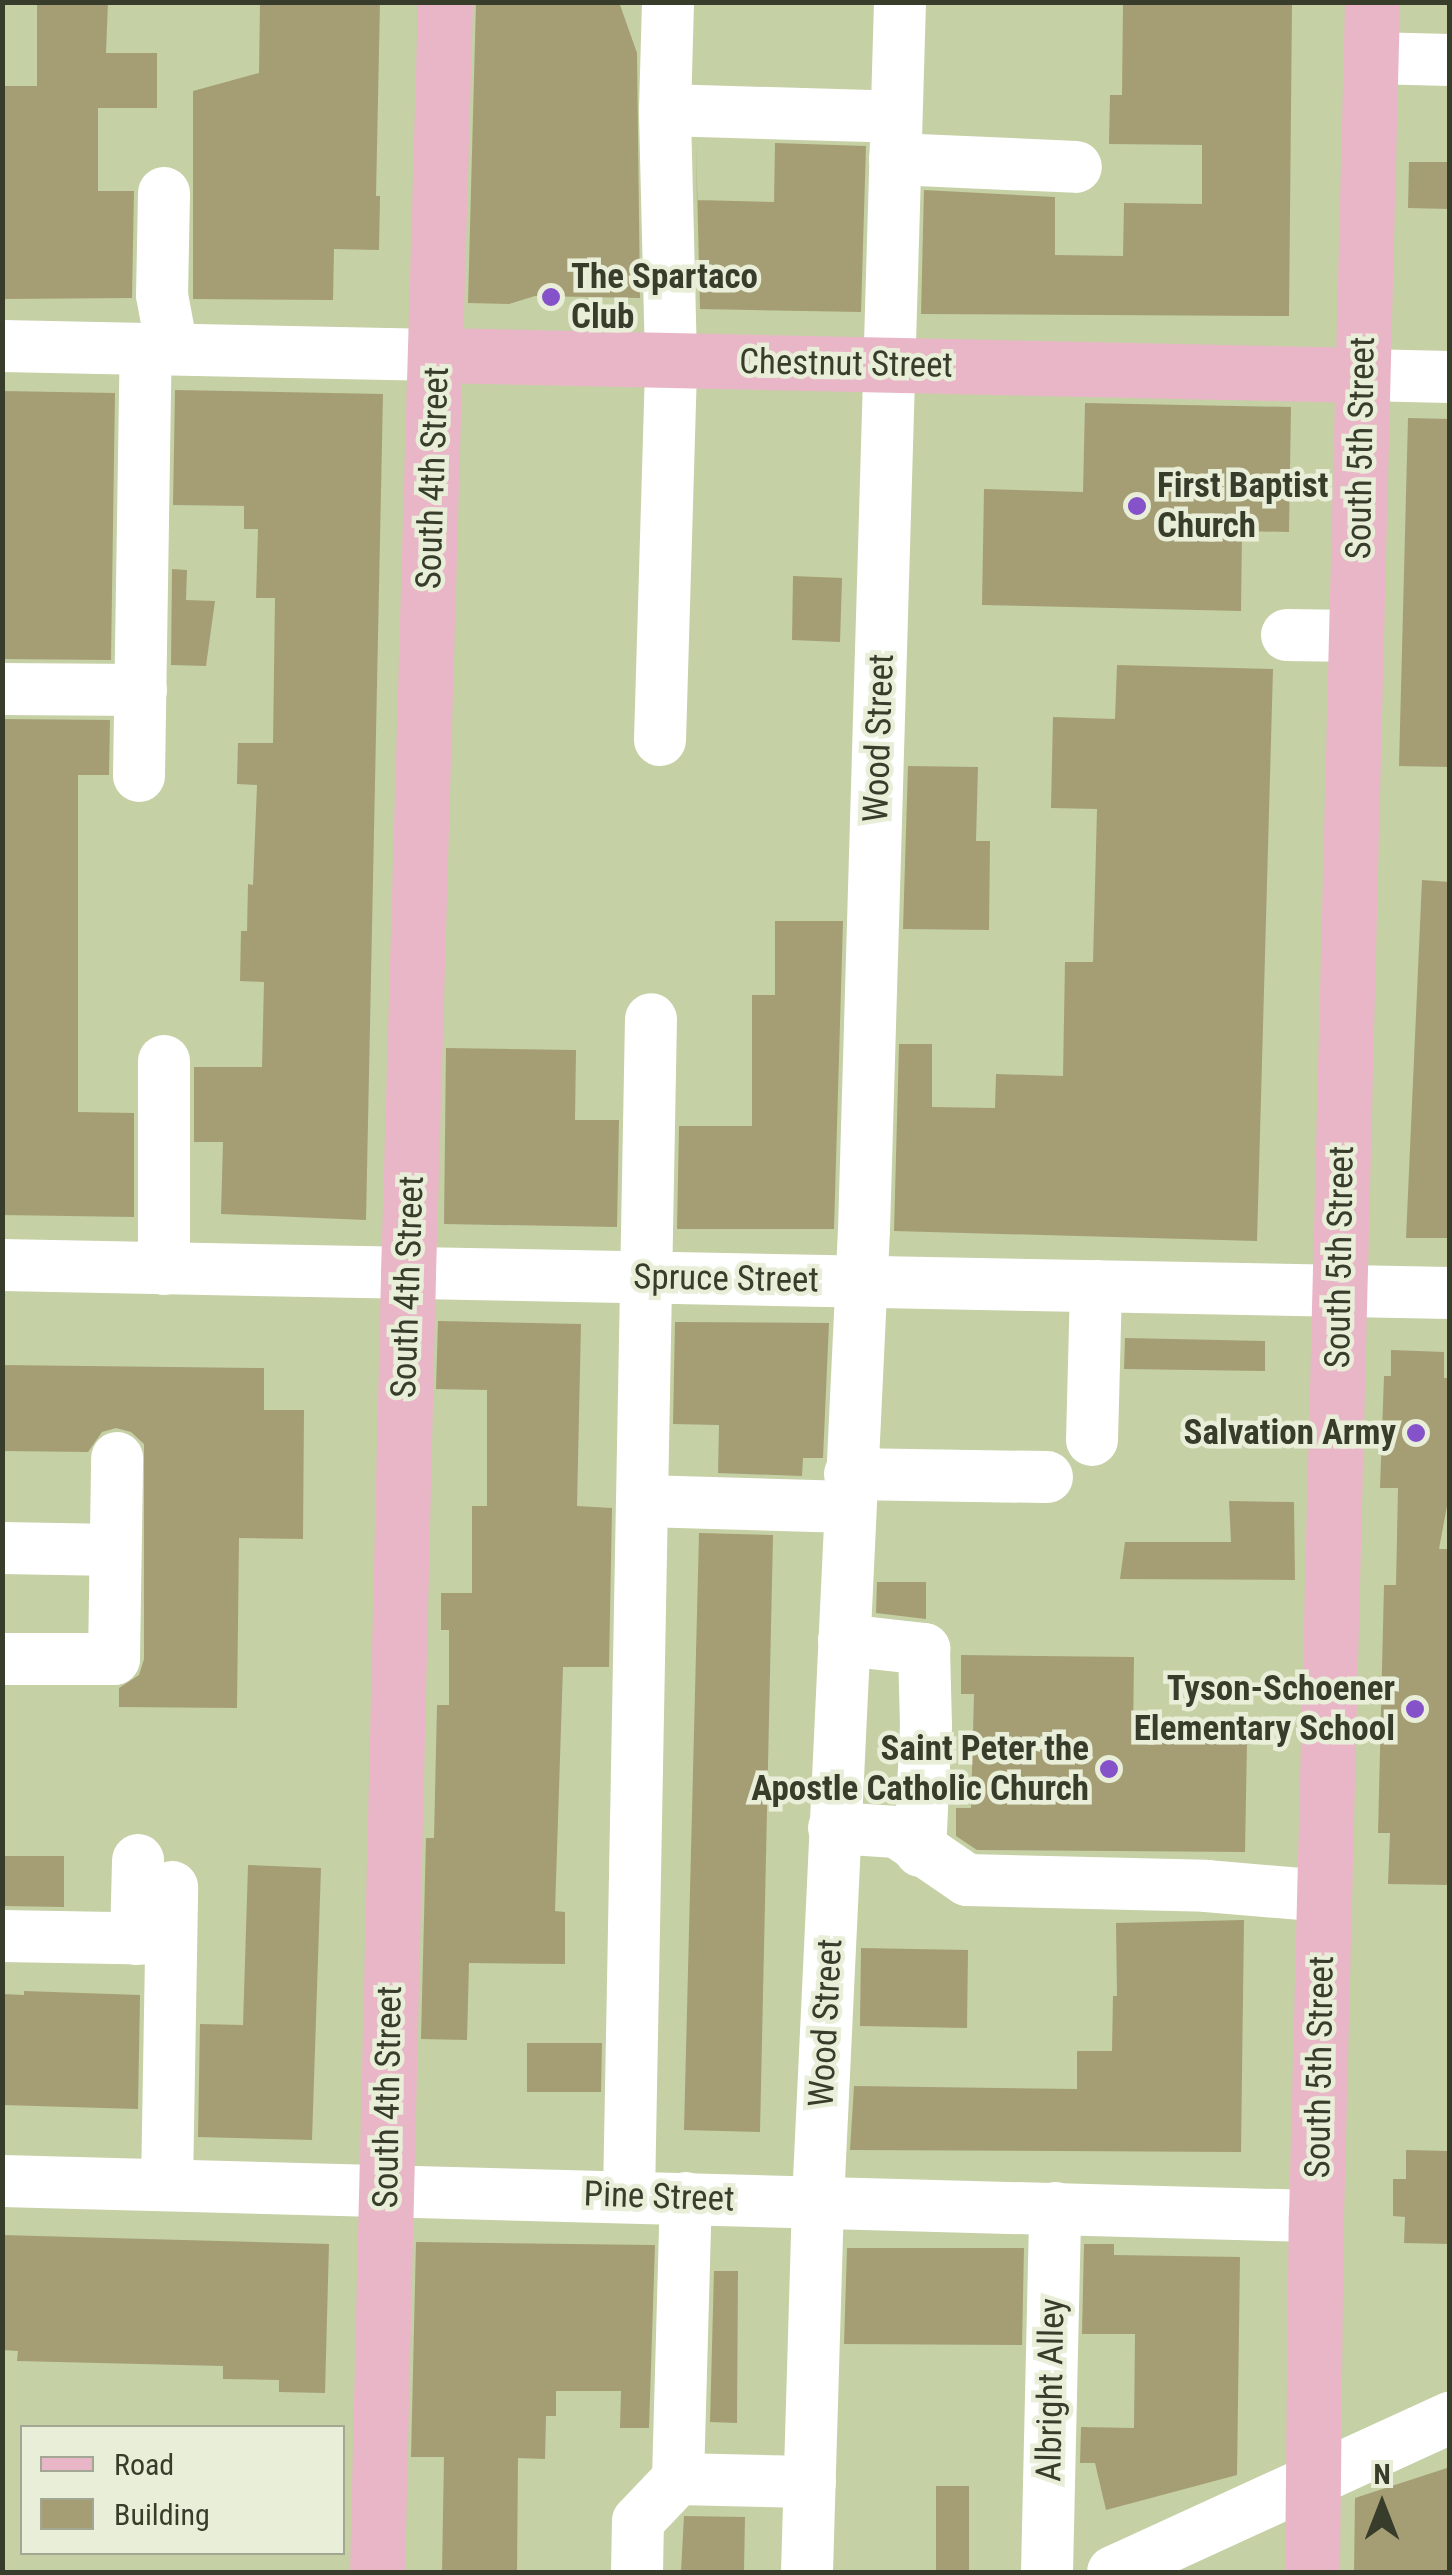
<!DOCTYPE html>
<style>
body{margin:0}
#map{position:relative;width:1452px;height:2575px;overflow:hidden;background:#c5d0a5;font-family:"Roboto Condensed",sans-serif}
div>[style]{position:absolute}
.building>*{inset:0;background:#a59e74}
.minor>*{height:52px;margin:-26px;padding:0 26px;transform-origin:26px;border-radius:26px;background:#fff}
.major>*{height:55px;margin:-27.5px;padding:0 27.5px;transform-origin:27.5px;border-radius:27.5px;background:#e9b6c7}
.dots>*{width:28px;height:28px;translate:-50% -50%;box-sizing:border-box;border:5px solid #e8eed8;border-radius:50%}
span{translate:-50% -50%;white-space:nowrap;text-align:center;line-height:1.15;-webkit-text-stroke:9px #e8eed8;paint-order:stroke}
.poi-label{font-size:35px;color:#373c2b;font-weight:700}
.left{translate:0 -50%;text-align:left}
.right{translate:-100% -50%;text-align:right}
.street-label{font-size:35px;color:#373c2b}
.frame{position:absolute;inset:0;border:5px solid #373c2b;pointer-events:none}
.legend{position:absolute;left:20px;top:2425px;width:325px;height:130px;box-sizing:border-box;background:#e8eed8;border:2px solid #a1a793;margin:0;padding:12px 18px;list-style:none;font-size:30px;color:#373c2b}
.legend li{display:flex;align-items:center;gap:20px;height:50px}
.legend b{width:50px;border:2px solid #a1a793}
.north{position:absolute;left:1332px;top:2455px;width:100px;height:100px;-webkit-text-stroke:8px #e8eed8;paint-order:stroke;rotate:0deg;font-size:28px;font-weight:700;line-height:40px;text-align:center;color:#373c2b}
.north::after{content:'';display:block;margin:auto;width:35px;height:45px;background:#373c2b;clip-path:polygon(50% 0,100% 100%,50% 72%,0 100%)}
</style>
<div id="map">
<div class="building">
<div style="clip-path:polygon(37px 2px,108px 2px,106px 53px,157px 53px,157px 108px,98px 108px,98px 191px,134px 191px,132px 298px,2px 299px,2px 86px,37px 86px)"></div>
<div style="clip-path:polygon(260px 2px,380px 2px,376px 196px,380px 196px,379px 250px,334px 249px,333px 300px,193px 299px,193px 91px,259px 73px)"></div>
<div style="clip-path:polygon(476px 2px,619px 2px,637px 53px,640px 298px,535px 296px,509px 304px,468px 303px)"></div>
<div style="clip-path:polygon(1123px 4px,1292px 5px,1289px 316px,921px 314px,924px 190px,1055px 197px,1055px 255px,1123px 256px,1124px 203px,1202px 204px,1202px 145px,1109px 144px,1110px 95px,1122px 95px)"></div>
<div style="clip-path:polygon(696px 141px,697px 200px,774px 202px,775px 143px,866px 146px,861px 312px,700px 309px)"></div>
<div style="clip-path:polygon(1409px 162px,1450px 162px,1450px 209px,1408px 208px)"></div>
<div style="clip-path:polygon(175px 390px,383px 394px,366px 1220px,221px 1214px,223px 1142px,194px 1142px,194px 1067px,262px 1067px,264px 982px,240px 981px,241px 931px,247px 931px,248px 884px,253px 885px,257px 785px,237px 784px,238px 743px,273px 743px,275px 598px,256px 598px,258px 529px,244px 529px,244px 506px,173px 505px)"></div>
<div style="clip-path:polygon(2px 391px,115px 393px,111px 660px,2px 659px)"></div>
<div style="clip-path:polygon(1085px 403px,1291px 407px,1289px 532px,1242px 531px,1241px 611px,982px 605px,984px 489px,1083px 492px)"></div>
<div style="clip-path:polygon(1408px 418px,1450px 419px,1450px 767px,1399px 766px)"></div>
<div style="clip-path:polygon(172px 569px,187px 570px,186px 600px,215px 601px,206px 666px,171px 665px)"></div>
<div style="clip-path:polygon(793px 576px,842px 578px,840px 642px,792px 640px)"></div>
<div style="clip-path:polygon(1117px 665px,1273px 669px,1257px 1241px,894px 1231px,899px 1044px,932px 1044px,932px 1107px,995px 1108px,996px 1074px,1063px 1076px,1065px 962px,1093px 962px,1097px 809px,1051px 808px,1053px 717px,1115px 719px)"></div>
<div style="clip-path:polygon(2px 719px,110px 720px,109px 775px,78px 775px,78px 1112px,134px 1113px,134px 1217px,2px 1215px)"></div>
<div style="clip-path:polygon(908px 766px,978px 767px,976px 841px,990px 841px,989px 930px,903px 929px)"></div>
<div style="clip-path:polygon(1422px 880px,1450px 882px,1450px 1238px,1406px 1238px)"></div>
<div style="clip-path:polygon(775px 921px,843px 921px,834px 1229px,677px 1229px,679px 1126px,752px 1126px,752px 995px,775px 995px)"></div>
<div style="clip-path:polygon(446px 1048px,576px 1050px,575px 1120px,619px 1120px,617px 1227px,444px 1224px)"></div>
<div style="clip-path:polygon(438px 1321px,581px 1324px,577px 1506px,612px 1508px,609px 1667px,563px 1667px,555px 1911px,565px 1912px,565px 1964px,469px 1963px,467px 2040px,421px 2039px,426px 1838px,434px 1838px,437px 1705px,449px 1705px,449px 1630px,441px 1630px,441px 1593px,472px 1593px,472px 1506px,487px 1506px,487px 1390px,436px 1389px)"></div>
<div style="clip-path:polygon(675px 1322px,829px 1323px,823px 1458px,803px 1458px,802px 1476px,718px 1473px,719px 1425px,673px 1424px)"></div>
<div style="clip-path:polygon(1125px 1338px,1265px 1341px,1265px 1371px,1124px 1369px)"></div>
<div style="clip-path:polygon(1391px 1350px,1444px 1352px,1444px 1378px,1450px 1378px,1450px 1490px,1439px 1549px,1450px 1549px,1450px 1885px,1388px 1884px,1390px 1833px,1378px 1833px,1384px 1585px,1396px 1585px,1398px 1488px,1380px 1488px,1384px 1376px,1391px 1376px)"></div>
<div style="clip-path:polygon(2px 1365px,264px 1368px,264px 1410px,304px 1410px,303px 1539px,239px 1538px,237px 1708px,119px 1707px,119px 1688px,139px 1675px,144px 1659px,144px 1444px,131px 1432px,116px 1428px,102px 1432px,88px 1452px,2px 1451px)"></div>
<div style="clip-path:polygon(1229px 1501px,1294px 1502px,1295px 1580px,1120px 1579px,1125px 1542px,1231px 1542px)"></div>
<div style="clip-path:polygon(699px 1533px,773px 1535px,760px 2132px,684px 2130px)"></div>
<div style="clip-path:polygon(877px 1582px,926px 1582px,926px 1619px,876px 1613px)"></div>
<div style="clip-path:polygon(961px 1655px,1134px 1657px,1133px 1739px,1247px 1742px,1245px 1852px,977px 1850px,956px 1836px,956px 1808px,971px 1808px,974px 1694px,961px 1694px)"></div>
<div style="clip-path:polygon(2px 1856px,64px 1856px,64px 1907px,2px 1906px)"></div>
<div style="clip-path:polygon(248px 1865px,321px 1868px,312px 2140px,198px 2137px,200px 2024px,243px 2025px)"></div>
<div style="clip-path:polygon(1244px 1920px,1241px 2152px,850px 2150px,854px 2086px,1077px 2089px,1077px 2051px,1112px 2051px,1113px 1996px,1117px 1996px,1116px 1923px)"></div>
<div style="clip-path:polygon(861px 1948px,968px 1950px,967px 2028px,860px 2026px)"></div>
<div style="clip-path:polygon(24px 1991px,140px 1995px,138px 2109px,2px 2105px,2px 1994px,24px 1995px)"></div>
<div style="clip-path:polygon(527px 2043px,602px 2043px,601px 2092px,527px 2092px)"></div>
<div style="clip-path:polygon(1406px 2150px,1450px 2151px,1450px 2244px,1404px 2243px,1405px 2217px,1393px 2216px,1393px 2179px,1406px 2179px)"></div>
<div style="clip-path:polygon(2px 2235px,329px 2244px,325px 2393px,279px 2392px,279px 2380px,223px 2379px,223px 2366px,17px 2361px,18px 2351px,2px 2350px)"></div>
<div style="clip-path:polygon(416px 2242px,655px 2245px,649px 2428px,620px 2428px,621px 2391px,556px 2391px,556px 2416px,546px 2416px,545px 2459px,518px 2458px,517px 2572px,442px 2572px,444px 2457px,411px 2457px)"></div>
<div style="clip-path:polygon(1084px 2244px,1114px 2244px,1114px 2255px,1240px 2257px,1237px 2475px,1106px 2510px,1095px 2463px,1080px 2463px,1081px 2427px,1134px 2428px,1135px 2334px,1082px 2334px)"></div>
<div style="clip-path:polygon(847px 2248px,1024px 2248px,1022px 2345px,844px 2344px)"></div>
<div style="clip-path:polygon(714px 2271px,738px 2271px,737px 2423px,710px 2422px)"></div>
<div style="clip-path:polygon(1450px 2467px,1450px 2572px,1354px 2572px,1355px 2498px)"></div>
<div style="clip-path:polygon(936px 2486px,969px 2486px,969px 2572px,936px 2572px)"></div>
<div style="clip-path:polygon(684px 2516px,745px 2517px,744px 2572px,681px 2572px)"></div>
</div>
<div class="minor">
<div style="left:1371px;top:58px;width:79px;rotate:1.5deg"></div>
<div style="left:665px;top:110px;width:231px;rotate:1.7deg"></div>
<div style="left:895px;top:159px;width:181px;rotate:2.5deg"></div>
<div style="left:164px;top:193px;width:102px;rotate:91.1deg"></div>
<div style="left:162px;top:295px;width:55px;rotate:79.5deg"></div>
<div style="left:2px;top:346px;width:435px;rotate:1.2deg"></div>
<div style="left:1362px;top:375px;width:88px;rotate:1.3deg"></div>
<div style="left:1287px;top:635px;width:69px;rotate:0.8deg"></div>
<div style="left:2px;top:689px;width:139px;rotate:0.4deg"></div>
<div style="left:660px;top:740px;width:380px;rotate:-88.3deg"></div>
<div style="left:671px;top:360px;width:250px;rotate:-91.4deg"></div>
<div style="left:665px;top:110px;width:108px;rotate:-88.4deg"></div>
<div style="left:139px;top:776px;width:426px;rotate:-89.1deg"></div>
<div style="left:164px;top:1061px;width:208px;rotate:90deg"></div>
<div style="left:2px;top:1265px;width:1448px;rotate:1.11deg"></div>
<div style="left:1092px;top:1440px;width:154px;rotate:-88.5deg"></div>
<div style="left:850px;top:1474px;width:197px;rotate:0.9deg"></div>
<div style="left:644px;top:1501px;width:204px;rotate:1.7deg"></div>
<div style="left:2px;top:1548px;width:113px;rotate:1deg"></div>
<div style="left:844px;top:1640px;width:81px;rotate:6.4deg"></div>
<div style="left:924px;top:1649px;width:76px;rotate:88.5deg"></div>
<div style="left:926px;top:1725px;width:126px;rotate:92.7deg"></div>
<div style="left:2px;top:1659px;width:112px"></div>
<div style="left:114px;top:1659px;width:201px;rotate:-89.1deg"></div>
<div style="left:834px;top:1828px;width:63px;rotate:3.6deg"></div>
<div style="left:897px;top:1832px;width:85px;rotate:34.4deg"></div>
<div style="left:967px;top:1880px;width:239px;rotate:1.4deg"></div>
<div style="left:1206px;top:1886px;width:118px;rotate:4.8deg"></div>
<div style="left:2px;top:1936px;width:169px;rotate:1deg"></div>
<div style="left:136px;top:1939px;width:79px;rotate:-88.5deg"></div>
<div style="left:2px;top:2181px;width:1314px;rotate:1.53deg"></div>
<div style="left:167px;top:2185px;width:298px;rotate:-89deg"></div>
<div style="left:629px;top:2196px;width:1177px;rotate:-88.93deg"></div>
<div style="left:678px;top:2479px;width:281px;rotate:-88.4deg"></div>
<div style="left:678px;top:2479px;width:132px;rotate:1.3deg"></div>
<div style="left:637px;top:2572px;width:51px;rotate:-88.9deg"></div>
<div style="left:638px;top:2521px;width:58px;rotate:-46.4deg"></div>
<div style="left:807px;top:2572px;width:371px;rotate:-88.3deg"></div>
<div style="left:818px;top:2201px;width:972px;rotate:-87.29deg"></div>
<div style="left:864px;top:1230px;width:1229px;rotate:-88.32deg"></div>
<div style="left:1047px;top:2572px;width:364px;rotate:-88.7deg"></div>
<div style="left:1113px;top:2572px;width:371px;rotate:-24.6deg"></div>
</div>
<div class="major">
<div style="left:437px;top:355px;width:925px;rotate:1.24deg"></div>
<div style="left:377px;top:2572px;width:1299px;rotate:-88.63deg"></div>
<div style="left:408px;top:1273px;width:1272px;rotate:-88.33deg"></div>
<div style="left:1312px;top:2572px;width:356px;rotate:-89.4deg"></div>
<div style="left:1316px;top:2216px;width:2215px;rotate:-88.55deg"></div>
</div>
<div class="dots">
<div style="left:551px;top:297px;background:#8552ca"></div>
<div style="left:1137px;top:506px;background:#8552ca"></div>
<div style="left:1416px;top:1433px;background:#8552ca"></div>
<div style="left:1415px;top:1709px;background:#8552ca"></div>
<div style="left:1109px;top:1769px;background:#8552ca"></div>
</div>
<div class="poi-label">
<span class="left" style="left:571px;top:297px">The Spartaco<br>Club</span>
<span class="left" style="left:1157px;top:506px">First Baptist<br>Church</span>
<span class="right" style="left:1396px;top:1433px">Salvation Army</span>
<span class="right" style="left:1395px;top:1709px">Tyson-Schoener<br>Elementary School</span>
<span class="right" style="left:1089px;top:1769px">Saint Peter the<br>Apostle Catholic Church</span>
</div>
<div class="street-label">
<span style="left:846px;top:364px;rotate:1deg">Chestnut Street</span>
<span style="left:1361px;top:448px;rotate:-89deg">South 5th Street</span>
<span style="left:433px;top:478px;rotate:-88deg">South 4th Street</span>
<span style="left:879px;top:738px;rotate:-88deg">Wood Street</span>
<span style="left:1340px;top:1257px;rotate:-89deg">South 5th Street</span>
<span style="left:726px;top:1279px;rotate:1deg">Spruce Street</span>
<span style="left:408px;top:1287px;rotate:-88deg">South 4th Street</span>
<span style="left:826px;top:2023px;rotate:-87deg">Wood Street</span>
<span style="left:1320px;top:2067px;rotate:-89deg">South 5th Street</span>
<span style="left:388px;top:2097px;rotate:-89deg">South 4th Street</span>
<span style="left:659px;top:2197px;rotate:2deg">Pine Street</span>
<span style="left:1051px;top:2390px;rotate:-89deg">Albright Alley</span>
</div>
<div class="frame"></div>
<ul class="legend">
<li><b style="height:12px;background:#e9b6c7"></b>Road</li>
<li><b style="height:28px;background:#a59e74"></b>Building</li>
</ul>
<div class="north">N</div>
</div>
